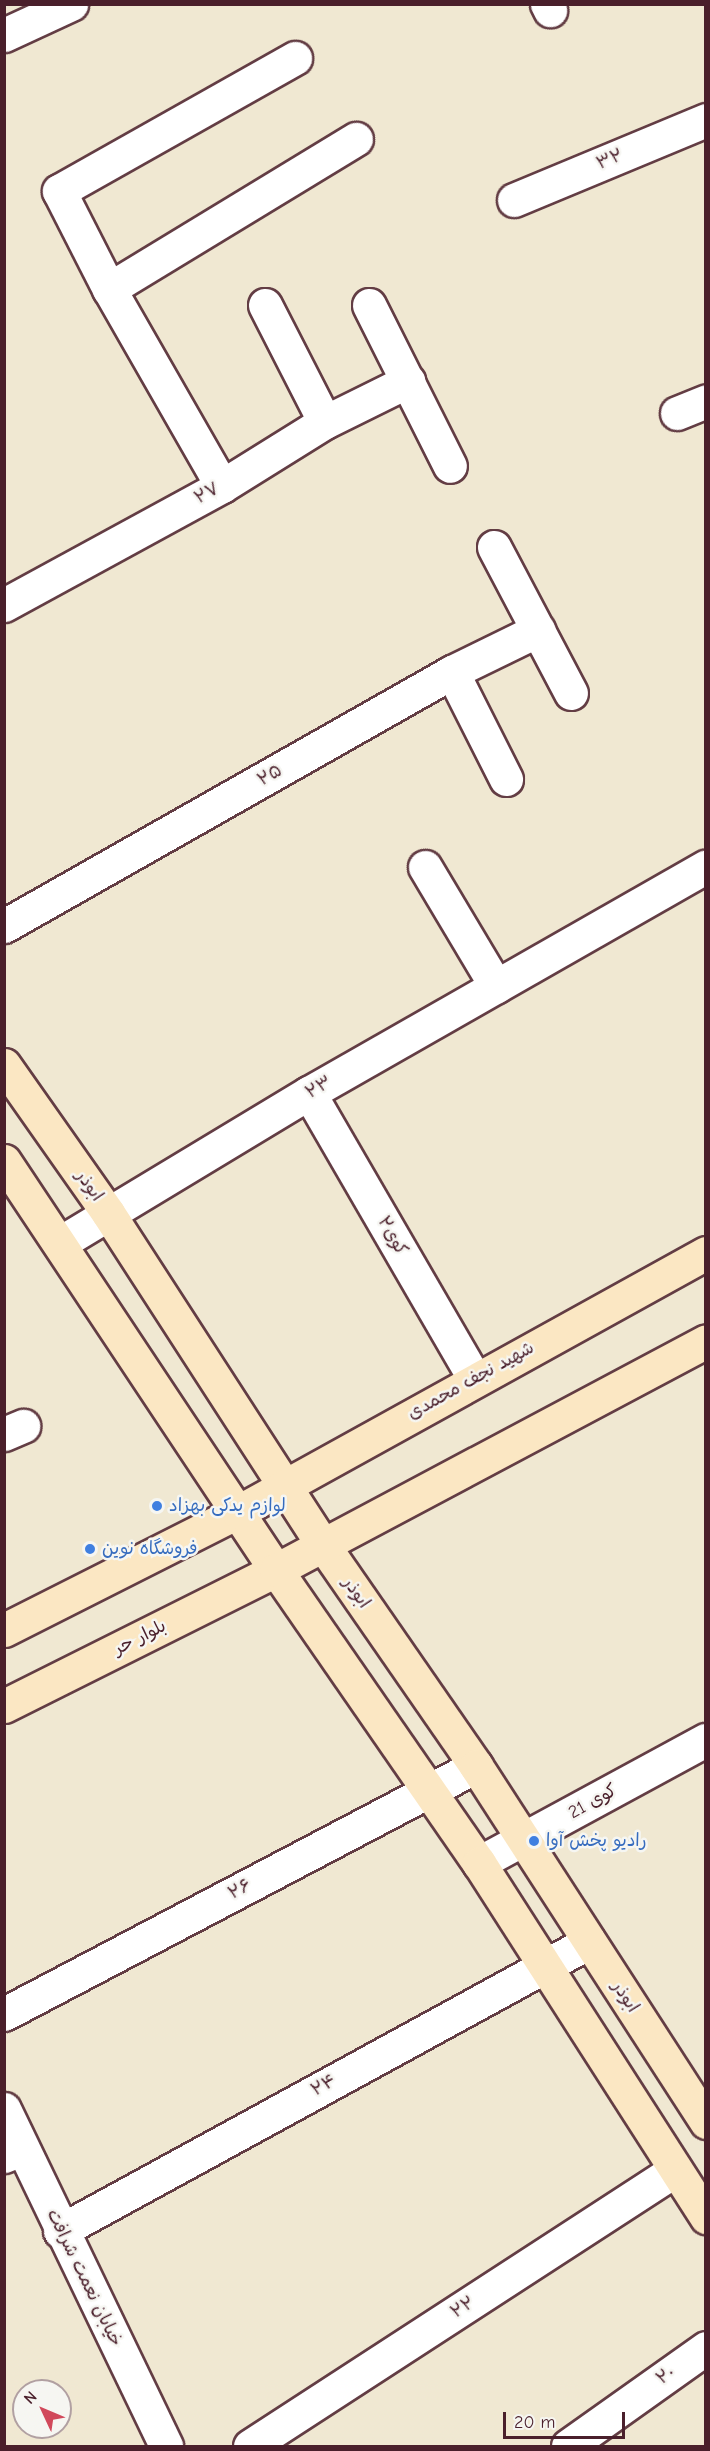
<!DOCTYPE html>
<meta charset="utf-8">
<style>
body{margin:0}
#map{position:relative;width:710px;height:2451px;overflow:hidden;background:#f0e8d2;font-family:"Comic Neue","Playpen Sans Arabic",sans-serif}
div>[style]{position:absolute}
.roads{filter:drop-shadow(2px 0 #633d44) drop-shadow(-2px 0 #633d44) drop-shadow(0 2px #633d44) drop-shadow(0 -2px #633d44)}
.minor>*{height:33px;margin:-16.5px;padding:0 16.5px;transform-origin:16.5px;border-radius:16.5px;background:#fff}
.tertiary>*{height:33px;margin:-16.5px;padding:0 16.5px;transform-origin:16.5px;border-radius:16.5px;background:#fff}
.secondary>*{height:33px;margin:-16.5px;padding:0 16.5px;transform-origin:16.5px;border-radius:16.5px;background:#fbe7c3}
.dots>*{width:16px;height:16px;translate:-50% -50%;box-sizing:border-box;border:3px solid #f6f6f2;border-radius:50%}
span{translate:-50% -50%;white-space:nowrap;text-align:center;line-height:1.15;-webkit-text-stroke:5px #f6f6f2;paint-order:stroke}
.street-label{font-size:18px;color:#4a1f2b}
.shop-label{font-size:18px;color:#366cbe}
.left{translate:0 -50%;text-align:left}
.frame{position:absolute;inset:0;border:6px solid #4a1f2b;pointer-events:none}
.north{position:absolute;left:12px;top:2379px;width:60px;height:60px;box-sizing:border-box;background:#f6f6f2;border:2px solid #b1a0a2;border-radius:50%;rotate:314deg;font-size:16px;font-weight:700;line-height:24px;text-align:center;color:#4a1f2b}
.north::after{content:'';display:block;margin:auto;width:21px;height:27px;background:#d1495b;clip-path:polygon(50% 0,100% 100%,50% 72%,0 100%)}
.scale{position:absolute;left:503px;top:2412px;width:122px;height:27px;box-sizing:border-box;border:3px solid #4a1f2b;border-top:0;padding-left:8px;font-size:18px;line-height:21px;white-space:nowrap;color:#4a1f2b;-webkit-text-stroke:4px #f6f6f2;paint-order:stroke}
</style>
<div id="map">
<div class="roads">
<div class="minor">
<div style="left:547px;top:4px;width:7px;rotate:63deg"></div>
<div style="left:4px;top:35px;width:74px;rotate:-24.8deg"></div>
<div style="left:514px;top:200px;width:208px;rotate:-22.6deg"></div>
<div style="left:109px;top:289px;width:289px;rotate:-31.3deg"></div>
<div style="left:265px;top:305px;width:131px;rotate:62.9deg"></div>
<div style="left:369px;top:305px;width:180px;rotate:63.3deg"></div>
<div style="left:677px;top:413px;width:31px;rotate:-22deg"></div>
<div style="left:222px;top:486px;width:227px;rotate:-119.8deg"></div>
<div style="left:109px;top:289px;width:110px;rotate:-117deg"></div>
<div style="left:59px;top:191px;width:271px;rotate:-29.4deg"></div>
<div style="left:494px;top:547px;width:165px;rotate:62.2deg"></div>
<div style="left:4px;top:605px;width:248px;rotate:-28.6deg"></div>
<div style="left:222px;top:486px;width:121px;rotate:-31.9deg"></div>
<div style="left:325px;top:422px;width:93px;rotate:-26.3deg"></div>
<div style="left:452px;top:672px;width:120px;rotate:63.2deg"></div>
<div style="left:425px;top:867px;width:139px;rotate:59.2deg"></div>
<div style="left:4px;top:926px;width:515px;rotate:-29.55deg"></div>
<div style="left:452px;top:672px;width:96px;rotate:-26deg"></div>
<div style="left:309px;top:1093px;width:331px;rotate:59.9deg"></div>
<div style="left:60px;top:1243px;width:291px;rotate:-31.1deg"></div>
<div style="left:309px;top:1093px;width:457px;rotate:-29.7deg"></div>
<div style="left:4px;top:1434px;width:21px;rotate:-23deg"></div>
<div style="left:479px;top:1863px;width:258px;rotate:-28.5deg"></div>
<div style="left:4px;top:2014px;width:533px;rotate:-27.72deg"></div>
<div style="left:4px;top:2156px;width:18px;rotate:-22deg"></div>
<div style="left:60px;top:2231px;width:603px;rotate:-28.65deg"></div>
<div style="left:250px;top:2446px;width:507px;rotate:-33deg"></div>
<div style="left:568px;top:2446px;width:169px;rotate:-35.4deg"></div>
</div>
<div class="tertiary">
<div style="left:4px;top:2109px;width:374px;rotate:64.3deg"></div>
</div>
<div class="secondary">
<div style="left:4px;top:1065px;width:181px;rotate:54.9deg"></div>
<div style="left:108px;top:1213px;width:396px;rotate:57.1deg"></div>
<div style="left:323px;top:1545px;width:269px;rotate:55.3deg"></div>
<div style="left:476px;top:1766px;width:424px;rotate:57.1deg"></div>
<div style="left:4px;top:1161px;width:491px;rotate:56.4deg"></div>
<div style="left:276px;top:1570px;width:356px;rotate:55.3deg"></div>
<div style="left:479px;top:1863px;width:421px;rotate:57.3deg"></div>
<div style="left:4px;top:1630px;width:262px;rotate:-26.8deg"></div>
<div style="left:238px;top:1512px;width:535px;rotate:-28.96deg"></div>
<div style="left:4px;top:1706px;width:304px;rotate:-26.6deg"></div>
<div style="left:276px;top:1570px;width:487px;rotate:-28deg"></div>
</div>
</div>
<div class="dots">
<div style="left:157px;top:1506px;background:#3f7fe0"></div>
<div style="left:90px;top:1549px;background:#3f7fe0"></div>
<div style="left:534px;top:1841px;background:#3f7fe0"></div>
</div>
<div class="street-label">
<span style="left:610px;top:160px;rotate:-23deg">۳۲</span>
<span style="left:207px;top:494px;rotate:-29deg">۲۷</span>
<span style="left:270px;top:776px;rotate:-30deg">۲۵</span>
<span style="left:319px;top:1088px;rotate:-30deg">۲۳</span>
<span style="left:89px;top:1186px;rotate:55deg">ابوذر</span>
<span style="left:392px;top:1236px;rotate:60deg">کوی۲</span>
<span style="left:471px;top:1381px;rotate:-29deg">شهید نجف محمدی</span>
<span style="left:356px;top:1593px;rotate:55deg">ابوذر</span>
<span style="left:140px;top:1638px;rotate:-27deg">بلوار حر</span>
<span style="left:593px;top:1802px;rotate:-29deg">کوی 21</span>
<span style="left:240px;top:1890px;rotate:-28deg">۲۶</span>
<span style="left:625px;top:1997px;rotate:57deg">ابوذر</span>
<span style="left:324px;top:2086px;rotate:-29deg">۲۴</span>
<span style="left:84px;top:2278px;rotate:64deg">خیابان نعمت شرافت</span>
<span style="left:463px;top:2308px;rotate:-33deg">۲۲</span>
<span style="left:666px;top:2376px;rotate:-36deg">۲۰</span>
</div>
<div class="shop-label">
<span class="left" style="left:169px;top:1506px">لوازم یدکی بهزاد</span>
<span class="left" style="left:102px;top:1549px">فروشگاه نوین</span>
<span class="left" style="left:546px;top:1841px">رادیو پخش آوا</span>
</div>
<div class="frame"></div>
<div class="north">N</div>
<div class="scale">20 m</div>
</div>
